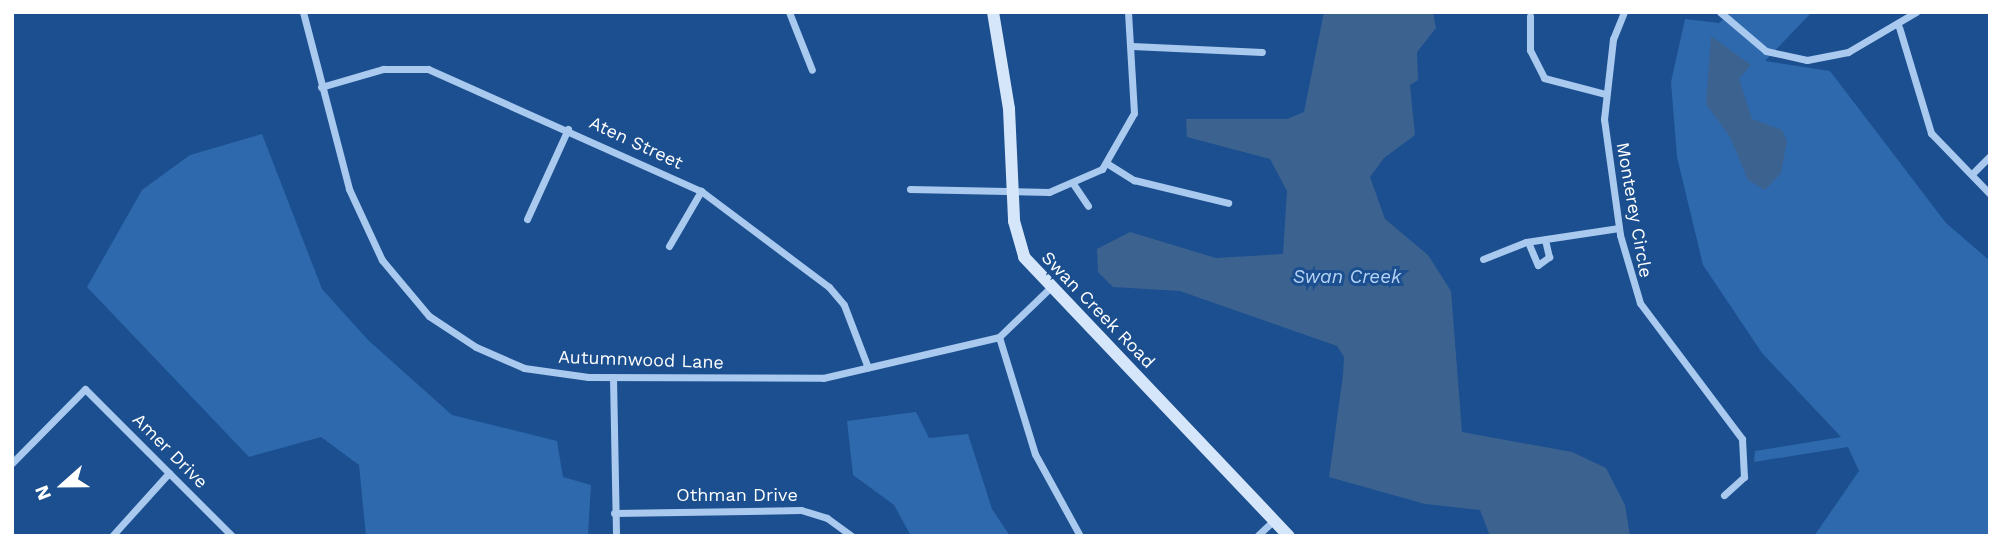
<!DOCTYPE html>
<style>
body{margin:0}
#map{position:relative;width:2002px;height:548px;overflow:hidden;background:#1b4f8f;font-family:"Work Sans",sans-serif}
div>[style]{position:absolute}
.green>*{inset:0;background:#2e69ad}
.water>*{inset:0;background:#3c6290}
.street>*{height:7px;margin:-3.5px;padding:0 3.5px;transform-origin:3.5px;border-radius:3.5px;background:#a9c9ee}
.secondary>*{height:12px;margin:-6px;padding:0 6px;transform-origin:6px;border-radius:6px;background:#d6e6fa}
span{translate:-50% -50%;white-space:nowrap;text-align:center;line-height:1.15;-webkit-text-stroke:6px #1b4f8f;paint-order:stroke}
.street-label{font-size:18px;color:#fff}
.water-label{font-size:19px;color:#b5d3f5;font-style:italic}
.frame{position:absolute;inset:0;border:14px solid #fff;pointer-events:none}
.north{position:absolute;left:28px;top:450px;width:70px;height:70px;-webkit-text-stroke:5px #1b4f8f;paint-order:stroke;rotate:249deg;font-size:19px;font-weight:700;line-height:28px;text-align:center;color:#fff}
.north::after{content:'';display:block;margin:auto;width:24px;height:32px;background:#fff;clip-path:polygon(50% 0,100% 100%,50% 72%,0 100%)}
</style>
<div id="map">
<div class="green">
<div style="clip-path:polygon(1732px 12px,1812px 12px,1765px 61px,1830px 71px,1946px 223px,1990px 261px,1990px 536px,1814px 536px,1859px 471px,1848px 447px,1754px 462px,1755px 451px,1841px 437px,1762px 353px,1703px 265px,1677px 157px,1671px 82px,1685px 19px,1719px 23px)"></div>
<div style="clip-path:polygon(262px 134px,322px 289px,368px 340px,452px 415px,557px 441px,563px 477px,591px 485px,588px 536px,366px 536px,359px 465px,321px 437px,249px 457px,87px 287px,142px 190px,190px 155px)"></div>
<div style="clip-path:polygon(916px 412px,929px 438px,968px 434px,992px 509px,1010px 536px,911px 536px,894px 505px,853px 475px,847px 421px)"></div>
</div>
<div class="water">
<div style="clip-path:polygon(1324px 12px,1433px 12px,1436px 28px,1417px 52px,1418px 80px,1410px 85px,1415px 135px,1384px 158px,1370px 177px,1385px 219px,1428px 255px,1451px 291px,1462px 432px,1572px 452px,1606px 468px,1625px 505px,1630px 536px,1490px 536px,1480px 510px,1425px 504px,1329px 477px,1343px 375px,1344px 357px,1337px 346px,1180px 291px,1113px 287px,1098px 272px,1097px 249px,1130px 232px,1216px 258px,1283px 254px,1287px 191px,1270px 159px,1187px 137px,1186px 119px,1287px 119px,1304px 112px)"></div>
<div style="clip-path:polygon(1711px 36px,1751px 65px,1739px 79px,1752px 119px,1782px 130px,1787px 141px,1781px 173px,1765px 190px,1748px 180px,1730px 137px,1706px 104px)"></div>
</div>
<div class="street">
<div style="left:303px;top:12px;width:183px;rotate:75.4deg"></div>
<div style="left:349px;top:189px;width:78px;rotate:65.1deg"></div>
<div style="left:382px;top:260px;width:73px;rotate:50deg"></div>
<div style="left:429px;top:316px;width:56px;rotate:33.4deg"></div>
<div style="left:476px;top:347px;width:52px;rotate:23.6deg"></div>
<div style="left:524px;top:368px;width:65px;rotate:8deg"></div>
<div style="left:588px;top:377px;width:235px;rotate:0.2deg"></div>
<div style="left:823px;top:378px;width:181px;rotate:-13.1deg"></div>
<div style="left:999px;top:337px;width:71px;rotate:-43.9deg"></div>
<div style="left:789px;top:12px;width:62px;rotate:68.4deg"></div>
<div style="left:1624px;top:12px;width:29px;rotate:112deg"></div>
<div style="left:1613px;top:39px;width:81px;rotate:96.4deg"></div>
<div style="left:1604px;top:119px;width:117px;rotate:82.1deg"></div>
<div style="left:1620px;top:235px;width:71px;rotate:73.6deg"></div>
<div style="left:1640px;top:303px;width:170px;rotate:53.1deg"></div>
<div style="left:1742px;top:439px;width:38px;rotate:87deg"></div>
<div style="left:1744px;top:477px;width:27px;rotate:138deg"></div>
<div style="left:1720px;top:12px;width:60px;rotate:40.3deg"></div>
<div style="left:1766px;top:51px;width:42px;rotate:12.4deg"></div>
<div style="left:1807px;top:60px;width:42px;rotate:-11deg"></div>
<div style="left:1848px;top:52px;width:79px;rotate:-30.5deg"></div>
<div style="left:1530px;top:16px;width:34px;rotate:90deg"></div>
<div style="left:1530px;top:50px;width:31px;rotate:63deg"></div>
<div style="left:1544px;top:78px;width:63px;rotate:14.7deg"></div>
<div style="left:1899px;top:27px;width:111px;rotate:73.2deg"></div>
<div style="left:1931px;top:133px;width:85px;rotate:46deg"></div>
<div style="left:1132px;top:46px;width:130px;rotate:2.6deg"></div>
<div style="left:321px;top:87px;width:65px;rotate:-16.2deg"></div>
<div style="left:383px;top:69px;width:45px"></div>
<div style="left:428px;top:69px;width:299px;rotate:24.1deg"></div>
<div style="left:701px;top:191px;width:160px;rotate:36.9deg"></div>
<div style="left:829px;top:287px;width:23px;rotate:50deg"></div>
<div style="left:844px;top:305px;width:67px;rotate:69.1deg"></div>
<div style="left:1108px;top:164px;width:31px;rotate:32deg"></div>
<div style="left:1134px;top:180px;width:97px;rotate:13.7deg"></div>
<div style="left:1972px;top:174px;width:25px;rotate:-45deg"></div>
<div style="left:1074px;top:185px;width:25px;rotate:56deg"></div>
<div style="left:910px;top:189px;width:139px;rotate:1.2deg"></div>
<div style="left:1049px;top:192px;width:58px;rotate:-23.5deg"></div>
<div style="left:1102px;top:169px;width:64px;rotate:-60.3deg"></div>
<div style="left:1134px;top:113px;width:101px;rotate:-93.4deg"></div>
<div style="left:527px;top:219px;width:99px;rotate:-65.5deg"></div>
<div style="left:1528px;top:242px;width:25px;rotate:67deg"></div>
<div style="left:1538px;top:265px;width:14px;rotate:-36deg"></div>
<div style="left:1549px;top:257px;width:18px;rotate:-103deg"></div>
<div style="left:669px;top:246px;width:64px;rotate:-59.8deg"></div>
<div style="left:1483px;top:259px;width:46px;rotate:-21.6deg"></div>
<div style="left:1526px;top:242px;width:94px;rotate:-8.6deg"></div>
<div style="left:999px;top:337px;width:122px;rotate:72.9deg"></div>
<div style="left:1035px;top:454px;width:94px;rotate:61.2deg"></div>
<div style="left:613px;top:377px;width:159px;rotate:88.9deg"></div>
<div style="left:12px;top:463px;width:104px;rotate:-45.4deg"></div>
<div style="left:85px;top:389px;width:208px;rotate:45deg"></div>
<div style="left:614px;top:513px;width:187px;rotate:-0.9deg"></div>
<div style="left:801px;top:510px;width:27px;rotate:17deg"></div>
<div style="left:827px;top:518px;width:31px;rotate:36deg"></div>
<div style="left:112px;top:536px;width:85px;rotate:-47.9deg"></div>
<div style="left:1257px;top:536px;width:23px;rotate:-43deg"></div>
</div>
<div class="secondary">
<div style="left:993px;top:12px;width:98px;rotate:80.6deg"></div>
<div style="left:1009px;top:109px;width:112px;rotate:87.4deg"></div>
<div style="left:1014px;top:221px;width:37px;rotate:74deg"></div>
<div style="left:1024px;top:257px;width:385px;rotate:46.5deg"></div>
</div>
<div class="street-label">
<span style="left:636px;top:143px;rotate:25deg">Aten Street</span>
<span style="left:1634px;top:210px;rotate:80deg">Monterey Circle</span>
<span style="left:1098px;top:310px;rotate:46deg">Swan Creek Road</span>
<span style="left:641px;top:360px;rotate:2deg">Autumnwood Lane</span>
<span style="left:170px;top:451px;rotate:45deg">Amer Drive</span>
<span style="left:737px;top:495px">Othman Drive</span>
</div>
<div class="water-label">
<span style="left:1347px;top:277px">Swan Creek</span>
</div>
<div class="frame"></div>
<div class="north">N</div>
</div>
